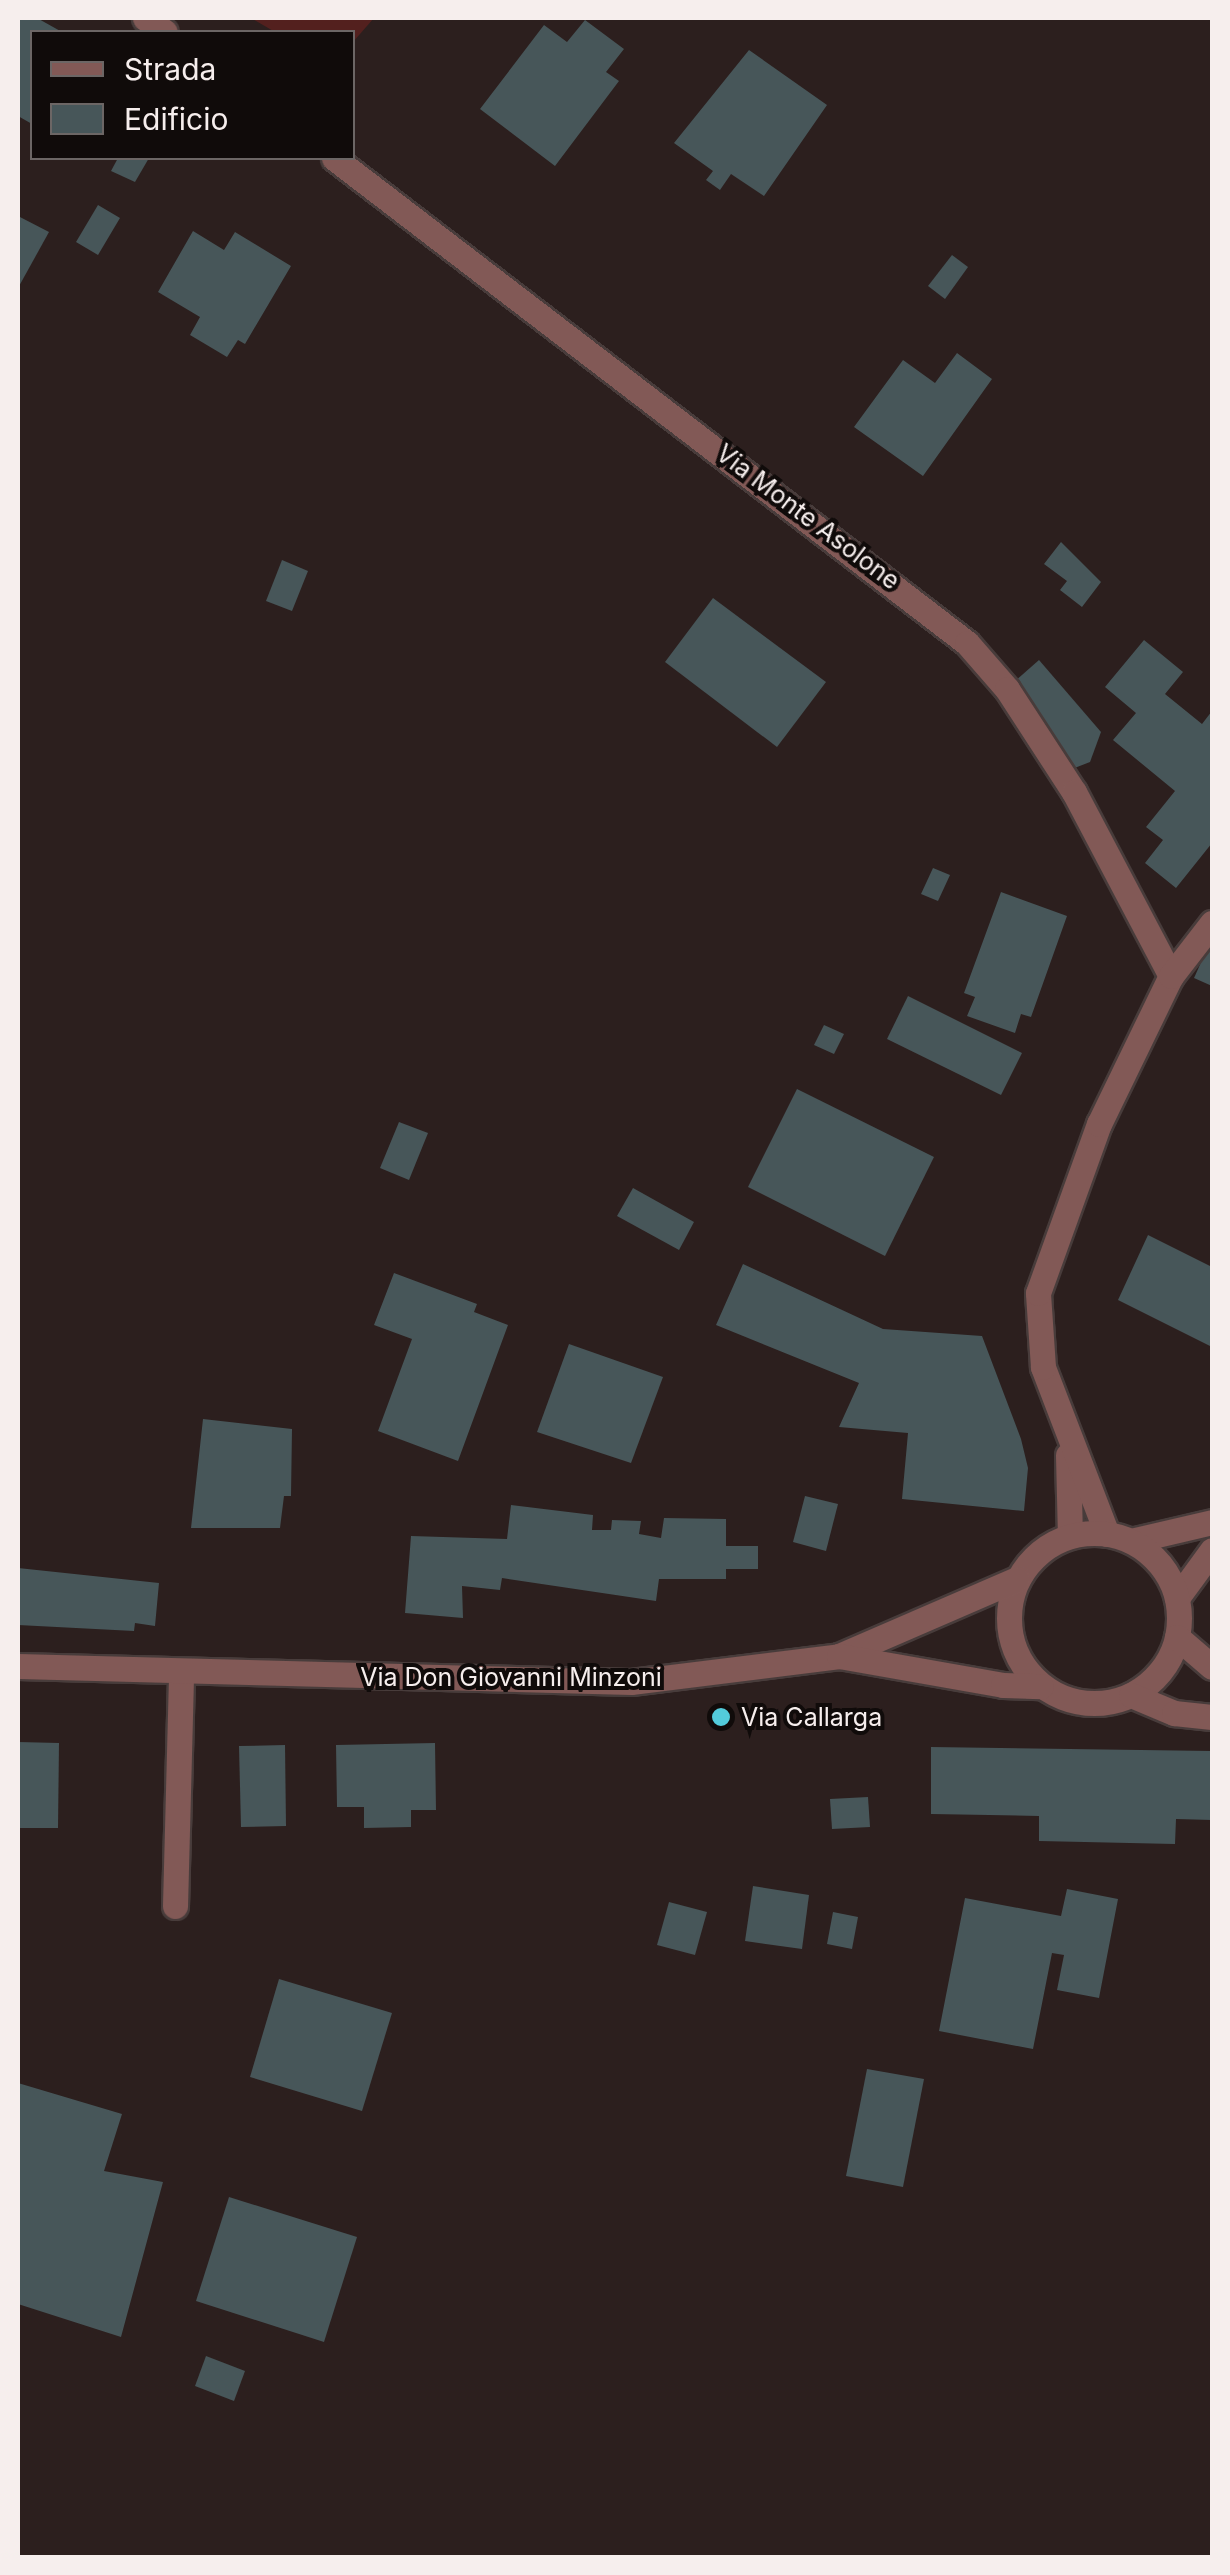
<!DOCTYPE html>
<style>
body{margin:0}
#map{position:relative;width:1230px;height:2575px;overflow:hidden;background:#2c1f1e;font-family:Inter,sans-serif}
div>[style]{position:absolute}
.green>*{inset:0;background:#53201e}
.building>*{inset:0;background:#475659}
.roads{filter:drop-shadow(2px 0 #483c3b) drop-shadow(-2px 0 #483c3b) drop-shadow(0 2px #483c3b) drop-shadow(0 -2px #483c3b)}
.service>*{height:25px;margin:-12.5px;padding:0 12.5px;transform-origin:12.5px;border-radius:12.5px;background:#825956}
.minor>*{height:25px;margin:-12.5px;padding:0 12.5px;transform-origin:12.5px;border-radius:12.5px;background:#825956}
.tertiary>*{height:25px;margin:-12.5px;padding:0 12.5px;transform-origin:12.5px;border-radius:12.5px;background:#825956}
.tertiary>.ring{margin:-12.5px;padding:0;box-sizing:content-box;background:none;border:25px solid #825956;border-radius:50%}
.dots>*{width:28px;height:28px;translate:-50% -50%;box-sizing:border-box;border:5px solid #100b0a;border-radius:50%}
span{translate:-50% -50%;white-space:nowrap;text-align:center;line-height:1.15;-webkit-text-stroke:8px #100b0a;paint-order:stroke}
.street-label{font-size:25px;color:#f6eeed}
.poi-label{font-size:25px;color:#f6eeed}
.left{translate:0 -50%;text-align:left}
.frame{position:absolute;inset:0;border:20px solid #f6eeed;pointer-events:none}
.legend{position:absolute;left:30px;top:30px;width:325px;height:130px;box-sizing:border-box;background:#100b0a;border:2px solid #6c6665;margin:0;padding:12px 18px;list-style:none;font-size:30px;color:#f6eeed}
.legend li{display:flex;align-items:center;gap:20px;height:50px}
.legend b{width:50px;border:2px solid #6c6665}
</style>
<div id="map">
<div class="green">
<div style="clip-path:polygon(251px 18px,374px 18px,353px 42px,352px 32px,275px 32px)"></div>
</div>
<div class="building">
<div style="clip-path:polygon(18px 18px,37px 18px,62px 32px,32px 32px,32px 124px,18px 116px)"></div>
<div style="clip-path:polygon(585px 20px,624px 49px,606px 72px,619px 81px,555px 166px,480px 109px,544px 25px,567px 42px)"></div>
<div style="clip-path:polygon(749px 50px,827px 105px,764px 196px,731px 174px,720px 190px,706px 180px,713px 171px,674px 143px)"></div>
<div style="clip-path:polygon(118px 158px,149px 158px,135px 182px,111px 171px)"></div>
<div style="clip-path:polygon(98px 205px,120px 218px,98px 255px,76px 242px)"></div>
<div style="clip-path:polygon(18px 216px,49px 232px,18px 288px)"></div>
<div style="clip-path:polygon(193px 231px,224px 250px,235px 232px,291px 266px,245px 344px,238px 340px,227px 357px,190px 335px,200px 317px,158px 292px)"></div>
<div style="clip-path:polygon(952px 255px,968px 267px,945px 299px,928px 286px)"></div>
<div style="clip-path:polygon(957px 353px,992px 379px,923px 476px,854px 427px,903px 360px,935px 383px)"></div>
<div style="clip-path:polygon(1061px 542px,1101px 582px,1082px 607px,1060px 590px,1067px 581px,1044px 564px)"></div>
<div style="clip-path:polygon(282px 560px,308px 571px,292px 611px,266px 601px)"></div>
<div style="clip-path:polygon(713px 598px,826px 682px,777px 747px,665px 662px)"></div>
<div style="clip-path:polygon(1144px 640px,1183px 672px,1165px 694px,1202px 724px,1212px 711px,1212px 843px,1176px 888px,1145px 863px,1163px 840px,1146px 827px,1175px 791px,1113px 740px,1136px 713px,1105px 687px)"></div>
<div style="clip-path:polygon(1039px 660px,1101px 732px,1090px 762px,1072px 769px,1015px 681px)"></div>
<div style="clip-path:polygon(933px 868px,950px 875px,938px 901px,921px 894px)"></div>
<div style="clip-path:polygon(1001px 892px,1067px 916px,1031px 1017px,1021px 1014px,1015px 1033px,967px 1016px,975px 997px,964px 993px)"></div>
<div style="clip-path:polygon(1212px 938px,1212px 986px,1194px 978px)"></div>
<div style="clip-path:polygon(908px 996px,1022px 1053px,1001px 1095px,887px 1039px)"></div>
<div style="clip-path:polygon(824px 1025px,844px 1034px,834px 1054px,814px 1045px)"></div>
<div style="clip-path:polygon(797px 1089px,934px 1157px,885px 1256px,748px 1187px)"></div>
<div style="clip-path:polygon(399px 1122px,428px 1133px,409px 1180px,380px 1168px)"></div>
<div style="clip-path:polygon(633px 1188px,694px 1222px,679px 1250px,617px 1216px)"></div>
<div style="clip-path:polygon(1148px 1235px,1212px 1267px,1212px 1347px,1118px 1300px)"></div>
<div style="clip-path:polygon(743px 1264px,883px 1329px,982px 1336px,1021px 1439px,1028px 1468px,1024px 1511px,902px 1499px,908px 1433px,839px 1427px,859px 1383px,716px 1325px)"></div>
<div style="clip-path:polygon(394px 1273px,477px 1304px,474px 1312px,508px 1325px,458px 1461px,378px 1431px,412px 1339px,374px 1325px)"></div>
<div style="clip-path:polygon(569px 1344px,663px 1377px,631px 1463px,537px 1432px)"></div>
<div style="clip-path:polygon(203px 1419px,292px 1429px,291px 1496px,284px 1496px,280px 1528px,191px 1528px)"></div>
<div style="clip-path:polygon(805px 1496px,838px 1504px,826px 1551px,793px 1542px)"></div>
<div style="clip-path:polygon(511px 1505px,593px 1515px,592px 1530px,611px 1530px,612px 1520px,641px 1521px,639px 1534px,661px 1538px,664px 1518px,726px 1519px,726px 1546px,758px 1546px,758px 1569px,726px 1569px,726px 1579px,659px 1579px,656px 1601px,502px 1578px,500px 1590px,462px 1586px,463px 1618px,405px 1613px,411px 1536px,507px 1539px)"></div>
<div style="clip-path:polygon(18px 1568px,159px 1583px,155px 1626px,135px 1623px,134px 1631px,18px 1625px)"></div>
<div style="clip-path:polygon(18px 1742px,59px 1743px,58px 1828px,18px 1828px)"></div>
<div style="clip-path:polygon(435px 1743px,436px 1810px,411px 1810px,411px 1827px,364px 1828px,364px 1807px,337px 1807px,336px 1745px)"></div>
<div style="clip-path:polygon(285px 1745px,286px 1826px,241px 1827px,239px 1746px)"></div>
<div style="clip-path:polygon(931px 1747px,1212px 1751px,1212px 1820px,1176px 1819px,1175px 1844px,1039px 1841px,1039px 1816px,931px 1814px)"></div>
<div style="clip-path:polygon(868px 1797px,870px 1827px,832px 1829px,830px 1799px)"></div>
<div style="clip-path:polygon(753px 1886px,809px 1895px,802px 1949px,745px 1941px)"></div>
<div style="clip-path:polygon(1067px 1889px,1118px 1899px,1099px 1998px,1057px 1990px,1064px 1955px,1052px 1953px,1033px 2049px,939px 2031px,965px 1898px,1061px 1916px)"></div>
<div style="clip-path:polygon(669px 1902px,707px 1912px,695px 1955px,657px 1945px)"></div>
<div style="clip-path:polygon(833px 1912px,858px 1917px,852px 1949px,827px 1944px)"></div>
<div style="clip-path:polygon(279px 1979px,392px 2013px,362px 2111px,250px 2077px)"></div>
<div style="clip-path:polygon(867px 2069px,924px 2079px,903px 2187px,846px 2176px)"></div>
<div style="clip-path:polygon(18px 2083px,122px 2114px,104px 2171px,163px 2182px,121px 2337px,18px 2304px)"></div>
<div style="clip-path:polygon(229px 2197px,357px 2237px,324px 2342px,196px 2301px)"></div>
<div style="clip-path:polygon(206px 2356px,245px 2371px,234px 2401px,195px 2386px)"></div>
</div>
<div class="roads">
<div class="service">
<div style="left:175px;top:1906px;width:234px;rotate:-88.5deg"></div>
</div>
<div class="minor">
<div style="left:145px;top:18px;width:24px;rotate:35deg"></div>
<div style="left:334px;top:158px;width:797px;rotate:37.46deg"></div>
<div style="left:967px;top:643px;width:61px;rotate:49deg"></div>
<div style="left:1007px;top:689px;width:123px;rotate:57deg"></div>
<div style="left:1074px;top:792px;width:208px;rotate:62.2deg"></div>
<div style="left:1068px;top:1455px;width:81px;rotate:88.6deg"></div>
<div style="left:1107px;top:1534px;width:179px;rotate:-111deg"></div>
<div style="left:1043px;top:1367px;width:74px;rotate:-93.9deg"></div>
<div style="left:1038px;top:1293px;width:180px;rotate:-70.2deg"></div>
<div style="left:1099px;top:1124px;width:165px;rotate:-64.1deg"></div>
<div style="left:1171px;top:976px;width:67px;rotate:-52.3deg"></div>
<div style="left:1131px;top:1541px;width:83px;rotate:-13.2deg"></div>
<div style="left:1177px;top:1598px;width:59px;rotate:-53.9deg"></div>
</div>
<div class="tertiary">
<div class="ring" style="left:1009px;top:1533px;width:145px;height:145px"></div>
<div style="left:1177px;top:1637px;width:46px;rotate:40.6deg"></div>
<div style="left:839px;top:1656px;width:194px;rotate:-23.4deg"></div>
<div style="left:18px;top:1666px;width:613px;rotate:1.5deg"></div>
<div style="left:631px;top:1682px;width:210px;rotate:-7.1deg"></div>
<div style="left:839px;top:1656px;width:167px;rotate:10deg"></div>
<div style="left:1003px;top:1685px;width:38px;rotate:2deg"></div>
<div style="left:1131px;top:1695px;width:47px;rotate:22.7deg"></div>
<div style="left:1174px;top:1713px;width:38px;rotate:6deg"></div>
</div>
</div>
<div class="dots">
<div style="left:721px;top:1717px;background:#53cbdb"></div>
</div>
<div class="street-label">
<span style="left:808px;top:517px;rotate:37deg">Via Monte Asolone</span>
<span style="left:511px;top:1677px">Via Don Giovanni Minzoni</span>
</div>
<div class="poi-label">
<span class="left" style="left:741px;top:1717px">Via Callarga</span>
</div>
<div class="frame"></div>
<ul class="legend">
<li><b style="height:12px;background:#825956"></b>Strada</li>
<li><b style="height:28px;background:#475659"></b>Edificio</li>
</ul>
</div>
